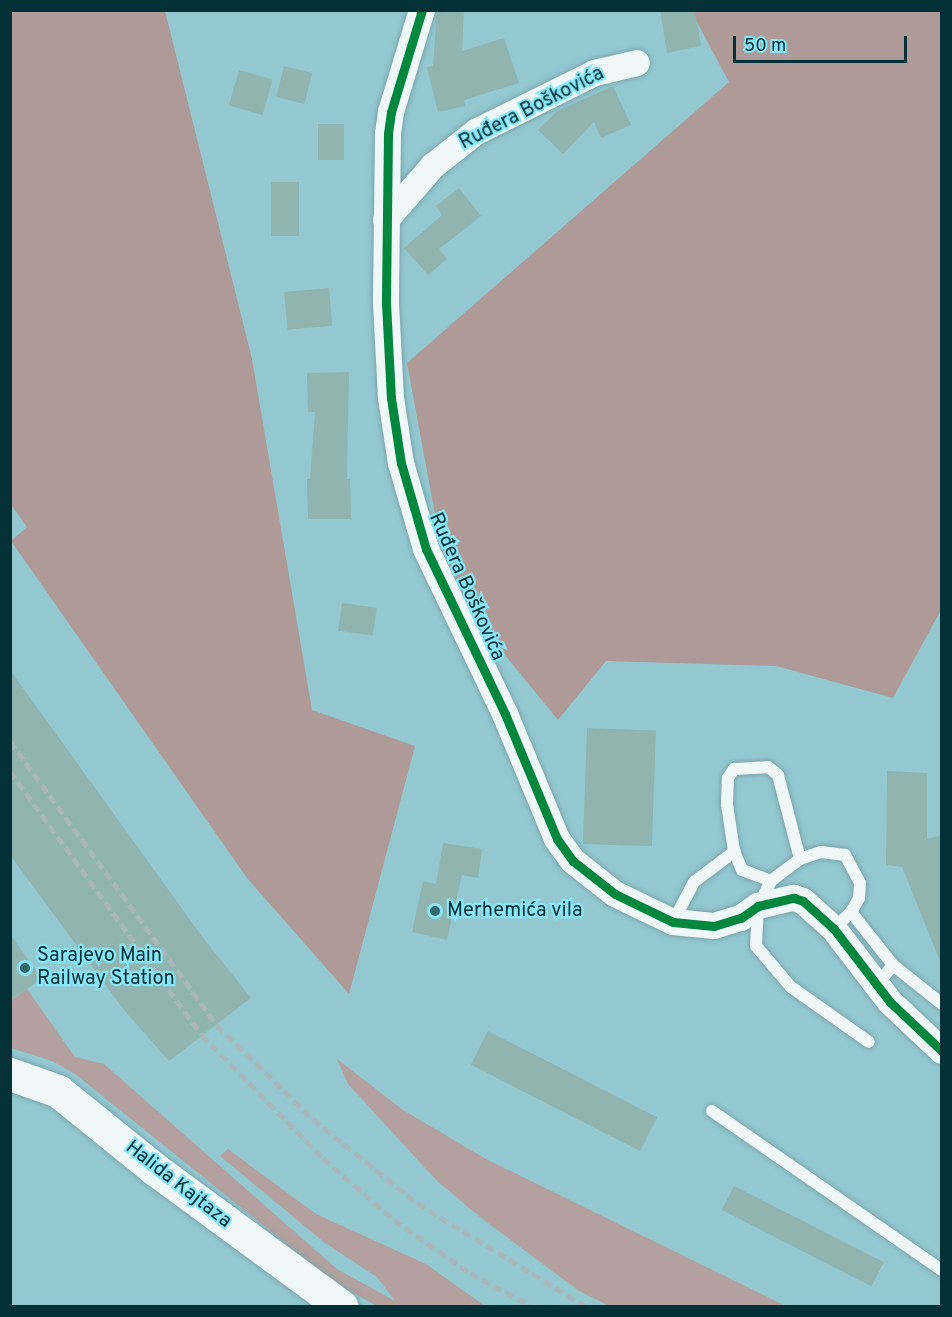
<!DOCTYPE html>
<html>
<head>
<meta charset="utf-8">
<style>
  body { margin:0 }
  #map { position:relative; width:952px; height:1317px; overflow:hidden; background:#93c8d1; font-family:Overpass,sans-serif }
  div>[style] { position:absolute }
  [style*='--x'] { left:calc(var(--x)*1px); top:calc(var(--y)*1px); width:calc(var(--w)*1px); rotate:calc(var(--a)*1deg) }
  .green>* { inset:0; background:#b2a19e }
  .forest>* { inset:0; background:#ae9b97 }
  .building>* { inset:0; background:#90b4af; transform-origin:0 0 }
  .roads { filter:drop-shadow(0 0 2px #7aa5ac) drop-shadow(0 0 2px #7aa5ac) }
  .lane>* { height:12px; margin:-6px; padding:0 6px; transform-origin:6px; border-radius:6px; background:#eff7f8 }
  .street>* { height:26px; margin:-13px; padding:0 13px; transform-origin:13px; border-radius:13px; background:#eff7f8 }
  .secondary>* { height:33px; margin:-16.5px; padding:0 16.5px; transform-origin:16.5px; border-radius:16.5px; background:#eff7f8 }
  .rail>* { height:4.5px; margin-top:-2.25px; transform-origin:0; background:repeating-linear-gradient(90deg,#a8b7b9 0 9px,transparent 0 13.5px) }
  .cycleway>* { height:9px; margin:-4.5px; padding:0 4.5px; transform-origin:4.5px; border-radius:4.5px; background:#00873e }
  .dots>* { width:16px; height:16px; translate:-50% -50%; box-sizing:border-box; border:3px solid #87e7f8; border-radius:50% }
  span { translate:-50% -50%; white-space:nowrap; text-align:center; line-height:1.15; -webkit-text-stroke:4.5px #87e7f8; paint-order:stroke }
  .street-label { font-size:20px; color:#043037 }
  .poi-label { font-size:20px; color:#043037 }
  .left { translate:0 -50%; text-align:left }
  .frame { position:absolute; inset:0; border:12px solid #043037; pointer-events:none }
  .scale { position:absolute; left:733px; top:36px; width:174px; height:27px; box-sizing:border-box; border:3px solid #043037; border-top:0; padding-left:8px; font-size:18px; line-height:21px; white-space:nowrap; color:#043037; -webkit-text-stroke:4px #87e7f8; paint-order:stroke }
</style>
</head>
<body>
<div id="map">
  <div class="green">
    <i style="clip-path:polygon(27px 989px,75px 1057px,104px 1064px,337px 1269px,395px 1301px,377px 1277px,325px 1243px,220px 1156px,228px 1149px,316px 1214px,426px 1264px,485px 1306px,377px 1306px,335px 1283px,75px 1074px,52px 1061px,11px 1048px,11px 1000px)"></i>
    <i style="clip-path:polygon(337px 1059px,403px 1110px,486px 1159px,786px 1306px,609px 1306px,579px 1291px,480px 1217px,436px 1180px,348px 1084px)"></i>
  </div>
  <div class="forest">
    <i style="clip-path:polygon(10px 11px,165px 11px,252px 359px,312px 710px,415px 746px,349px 994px,247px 878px,11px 541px,27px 527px,10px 503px)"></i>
    <i style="clip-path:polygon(691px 11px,941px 11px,941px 610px,893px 698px,776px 666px,606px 661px,558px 720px,448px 585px,407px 363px,729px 82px)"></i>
  </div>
  <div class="building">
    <i style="clip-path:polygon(437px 10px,464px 10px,462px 51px,504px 38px,519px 83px,464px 100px,465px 106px,438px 112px,427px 67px,433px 66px)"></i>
    <i style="clip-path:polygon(660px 10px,695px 10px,701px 46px,667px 53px)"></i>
    <i style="left:284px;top:66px;width:29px;height:32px;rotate:14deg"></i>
    <i style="left:239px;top:70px;width:35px;height:37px;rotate:16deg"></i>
    <i style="clip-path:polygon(613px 86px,631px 125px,601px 138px,594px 122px,563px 154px,538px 130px,557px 111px)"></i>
    <i style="left:318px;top:124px;width:26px;height:36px"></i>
    <i style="left:271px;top:182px;width:28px;height:54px"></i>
    <i style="clip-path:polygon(459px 188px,481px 216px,439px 249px,447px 259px,428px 275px,404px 248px,442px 215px,436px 206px)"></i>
    <i style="left:329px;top:288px;width:38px;height:45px;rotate:85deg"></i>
    <i style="clip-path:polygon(349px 372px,347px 479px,350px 479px,351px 519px,308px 519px,307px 479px,310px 479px,315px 412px,308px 412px,307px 373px)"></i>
    <i style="left:342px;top:603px;width:35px;height:28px;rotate:8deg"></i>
    <i style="clip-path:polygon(10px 670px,201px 935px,251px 998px,169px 1061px,124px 1010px,10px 855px)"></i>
    <i style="left:587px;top:728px;width:69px;height:116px;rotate:2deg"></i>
    <i style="clip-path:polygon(887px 771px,927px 773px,927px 839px,942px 835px,942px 966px,902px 867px,886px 865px)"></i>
    <i style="clip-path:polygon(443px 843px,482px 849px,478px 878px,462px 875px,447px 940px,412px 932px,423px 881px,436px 884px)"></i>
    <i style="clip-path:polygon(10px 934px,42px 979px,10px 1000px)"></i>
    <i style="left:488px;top:1031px;width:190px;height:38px;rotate:27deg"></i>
    <i style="left:734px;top:1186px;width:168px;height:27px;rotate:27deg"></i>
  </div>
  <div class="roads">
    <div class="lane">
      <i style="--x:771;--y:881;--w:31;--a:-159"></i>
      <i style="--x:742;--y:870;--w:21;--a:-113"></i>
      <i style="--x:734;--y:851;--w:48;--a:-98.5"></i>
      <i style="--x:727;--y:804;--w:26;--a:-88"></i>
      <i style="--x:728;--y:778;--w:11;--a:-56"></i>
      <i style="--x:734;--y:769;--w:34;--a:-3"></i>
      <i style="--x:768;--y:767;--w:13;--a:39"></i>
      <i style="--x:778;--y:775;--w:87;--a:75.3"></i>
      <i style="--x:851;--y:912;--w:68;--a:51.6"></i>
      <i style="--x:893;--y:965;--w:27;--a:129"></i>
      <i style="--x:673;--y:922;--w:45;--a:-62.3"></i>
      <i style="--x:694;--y:882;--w:51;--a:-37.1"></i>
      <i style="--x:834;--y:929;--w:24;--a:-45"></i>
      <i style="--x:851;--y:912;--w:16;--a:-60"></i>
      <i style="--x:859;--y:898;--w:15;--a:-86"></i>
      <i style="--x:860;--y:883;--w:32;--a:-118"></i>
      <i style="--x:845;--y:855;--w:24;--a:-173"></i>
      <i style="--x:821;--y:852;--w:22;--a:162"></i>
      <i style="--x:800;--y:859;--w:36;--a:143"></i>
      <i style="--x:771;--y:881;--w:28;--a:117"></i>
      <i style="--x:758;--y:906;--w:40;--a:92.9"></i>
      <i style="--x:756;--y:946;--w:54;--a:49.5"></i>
      <i style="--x:791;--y:987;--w:95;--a:35.2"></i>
      <i style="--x:893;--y:965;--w:63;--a:38.5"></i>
      <i style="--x:712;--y:1111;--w:280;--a:34.7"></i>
    </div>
    <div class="street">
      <i style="--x:422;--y:10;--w:107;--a:106.9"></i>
      <i style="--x:391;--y:112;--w:22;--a:98"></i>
      <i style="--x:388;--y:134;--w:169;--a:90.7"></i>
      <i style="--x:386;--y:303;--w:95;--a:87"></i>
      <i style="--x:391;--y:398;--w:66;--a:81.3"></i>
      <i style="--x:401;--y:463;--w:90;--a:73.8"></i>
      <i style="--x:426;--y:549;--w:183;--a:64.4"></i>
      <i style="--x:505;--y:714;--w:135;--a:67.4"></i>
      <i style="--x:557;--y:839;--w:27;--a:54"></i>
      <i style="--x:573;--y:861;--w:53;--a:38.2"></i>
      <i style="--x:615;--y:894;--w:64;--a:25.8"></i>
      <i style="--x:673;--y:922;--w:41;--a:5.6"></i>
      <i style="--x:714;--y:926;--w:28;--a:-17"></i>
      <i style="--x:741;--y:918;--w:21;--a:-35"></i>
      <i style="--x:758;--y:906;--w:37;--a:-13"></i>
      <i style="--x:794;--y:898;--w:9;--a:18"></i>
      <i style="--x:803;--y:901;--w:42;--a:42.1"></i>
      <i style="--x:834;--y:929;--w:92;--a:52.5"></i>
      <i style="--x:890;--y:1002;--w:71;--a:43.3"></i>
      <i style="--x:386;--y:220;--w:72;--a:-49"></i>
      <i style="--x:433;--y:166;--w:55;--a:-38.3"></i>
      <i style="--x:476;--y:132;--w:133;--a:-26.4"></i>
      <i style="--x:595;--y:73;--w:43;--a:-13.4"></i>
    </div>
    <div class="secondary">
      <i style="--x:10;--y:1074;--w:51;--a:19.5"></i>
      <i style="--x:58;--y:1091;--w:126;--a:38.9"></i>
      <i style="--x:156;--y:1170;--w:230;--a:36.3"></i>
    </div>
  </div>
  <div class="rail">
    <i style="--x:10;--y:741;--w:351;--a:53.9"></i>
    <i style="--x:217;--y:1025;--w:134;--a:44.4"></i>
    <i style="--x:313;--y:1119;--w:134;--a:38.9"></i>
    <i style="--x:417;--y:1203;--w:197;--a:31.5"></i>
    <i style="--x:10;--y:771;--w:326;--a:54"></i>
    <i style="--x:202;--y:1035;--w:173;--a:45.5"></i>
    <i style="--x:323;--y:1158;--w:94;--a:41.1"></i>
    <i style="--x:394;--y:1220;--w:93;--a:34.9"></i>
    <i style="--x:470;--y:1273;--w:69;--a:28.4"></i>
  </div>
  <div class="cycleway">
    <i style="--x:422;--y:10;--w:107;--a:106.9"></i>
    <i style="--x:391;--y:112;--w:22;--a:98"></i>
    <i style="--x:388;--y:134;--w:169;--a:90.7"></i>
    <i style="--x:386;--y:303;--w:95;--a:87"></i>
    <i style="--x:391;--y:398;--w:66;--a:81.3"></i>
    <i style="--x:401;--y:463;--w:90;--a:73.8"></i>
    <i style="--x:426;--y:549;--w:183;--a:64.4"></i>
    <i style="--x:505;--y:714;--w:135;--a:67.4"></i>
    <i style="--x:557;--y:839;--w:27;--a:54"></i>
    <i style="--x:573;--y:861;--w:53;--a:38.2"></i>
    <i style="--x:615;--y:894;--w:64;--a:25.8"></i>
    <i style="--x:673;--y:922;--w:41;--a:5.6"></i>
    <i style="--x:714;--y:926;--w:28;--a:-17"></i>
    <i style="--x:741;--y:918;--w:21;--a:-35"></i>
    <i style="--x:758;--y:906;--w:37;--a:-13"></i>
    <i style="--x:794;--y:898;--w:9;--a:18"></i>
    <i style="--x:803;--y:901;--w:42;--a:42.1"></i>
    <i style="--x:834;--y:929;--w:92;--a:52.5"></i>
    <i style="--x:890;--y:1002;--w:71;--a:43.3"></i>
  </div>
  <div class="dots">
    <i style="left:435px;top:911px;background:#36656d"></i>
    <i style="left:25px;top:968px;background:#36656d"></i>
  </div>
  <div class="street-label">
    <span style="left:532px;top:109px;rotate:-27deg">Ruđera Boškovića</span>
    <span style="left:466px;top:587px;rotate:66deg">Ruđera Boškovića</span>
    <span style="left:178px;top:1185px;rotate:38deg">Halida Kajtaza</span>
  </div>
  <div class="poi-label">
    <span class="left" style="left:447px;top:911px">Merhemića vila</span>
    <span class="left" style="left:37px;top:968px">Sarajevo Main<br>Railway Station</span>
  </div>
  <div class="frame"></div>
  <div class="scale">50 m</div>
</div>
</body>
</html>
